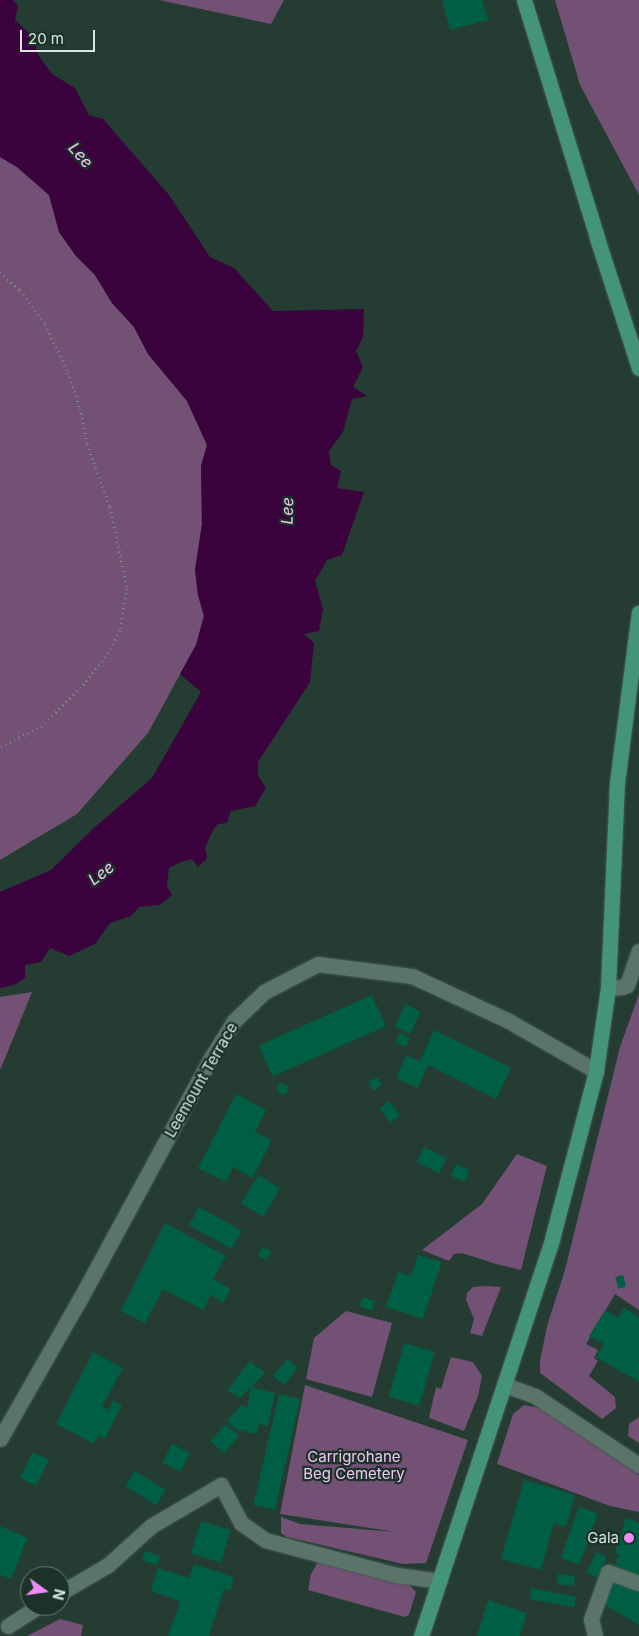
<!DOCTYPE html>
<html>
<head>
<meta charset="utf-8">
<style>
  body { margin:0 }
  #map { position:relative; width:639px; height:1636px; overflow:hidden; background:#253c33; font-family:Inter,sans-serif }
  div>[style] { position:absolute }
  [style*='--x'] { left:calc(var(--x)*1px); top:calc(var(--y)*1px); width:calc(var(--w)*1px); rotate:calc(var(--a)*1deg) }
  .green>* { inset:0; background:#735174 }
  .water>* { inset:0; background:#3a033d }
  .building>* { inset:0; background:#005e45; transform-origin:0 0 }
  .path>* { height:3px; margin-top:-1.5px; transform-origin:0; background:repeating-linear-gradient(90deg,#778a82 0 1px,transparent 0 5px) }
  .roads { filter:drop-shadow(0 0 1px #465a52) drop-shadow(0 0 1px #465a52) }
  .minor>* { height:15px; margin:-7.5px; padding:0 7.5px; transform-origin:7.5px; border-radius:7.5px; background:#5b746a }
  .major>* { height:15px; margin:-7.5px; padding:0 7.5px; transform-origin:7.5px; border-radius:7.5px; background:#449479 }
  .dots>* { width:14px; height:14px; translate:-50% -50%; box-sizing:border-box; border:2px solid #1b3229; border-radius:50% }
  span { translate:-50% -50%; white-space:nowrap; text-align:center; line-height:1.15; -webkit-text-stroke:4.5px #1b3229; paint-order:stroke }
  .street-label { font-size:15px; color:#dae8e1 }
  .park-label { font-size:15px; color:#f5c6f7 }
  .poi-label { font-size:15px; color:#dae8e1 }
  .right { translate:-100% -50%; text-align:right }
  .water-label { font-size:16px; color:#f5c5f7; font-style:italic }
  .north { position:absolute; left:20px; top:1566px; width:50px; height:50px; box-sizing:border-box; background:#1b3229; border:1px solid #677b73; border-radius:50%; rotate:104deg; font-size:14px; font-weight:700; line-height:20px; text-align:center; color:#dae8e1 }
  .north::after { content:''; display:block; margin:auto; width:18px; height:22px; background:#f08bf6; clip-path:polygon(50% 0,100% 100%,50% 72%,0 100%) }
  .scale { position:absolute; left:20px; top:30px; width:75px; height:22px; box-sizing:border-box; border:2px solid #dae8e1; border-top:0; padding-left:6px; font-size:15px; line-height:18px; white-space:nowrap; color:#dae8e1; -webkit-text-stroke:4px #1b3229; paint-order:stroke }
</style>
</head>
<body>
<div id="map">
  <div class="green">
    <i style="clip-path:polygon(159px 0,284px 0,271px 24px)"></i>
    <i style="clip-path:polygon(555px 0,639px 0,639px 195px,580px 85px)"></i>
    <i style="clip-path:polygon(0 157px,17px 167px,49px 195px,59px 232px,76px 256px,95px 275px,112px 303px,134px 327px,148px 354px,187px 401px,207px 445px,201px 466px,202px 524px,195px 570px,198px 595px,204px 616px,196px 645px,148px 733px,77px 814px,0 860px)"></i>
    <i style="clip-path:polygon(32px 992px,6px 1056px,0 1070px,0 997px)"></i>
    <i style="clip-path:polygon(639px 994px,639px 1310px,615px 1294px,586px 1344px,598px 1350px,594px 1358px,598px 1361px,589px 1376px,615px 1397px,616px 1408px,602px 1419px,540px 1373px,540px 1361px,547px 1326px,565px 1270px,620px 1047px)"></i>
    <i style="clip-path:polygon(517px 1154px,547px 1166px,521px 1270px,496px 1264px,462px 1253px,454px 1254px,449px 1261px,422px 1250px,482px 1204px)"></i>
    <i style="clip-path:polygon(486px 1286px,501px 1287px,482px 1336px,470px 1333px,474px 1319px,466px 1300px,467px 1293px,473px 1287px)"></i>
    <i style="clip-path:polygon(346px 1311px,392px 1323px,372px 1397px,306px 1379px,314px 1338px)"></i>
    <i style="clip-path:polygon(451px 1357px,473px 1362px,482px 1376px,478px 1396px,464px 1431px,429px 1418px,436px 1387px,441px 1389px)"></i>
    <i style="clip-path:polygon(305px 1385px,468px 1440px,426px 1563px,403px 1564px,287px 1537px,281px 1533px,281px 1517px,300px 1524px,396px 1532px,280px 1514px)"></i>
    <i style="clip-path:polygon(524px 1405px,540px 1408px,639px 1475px,639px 1512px,610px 1506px,497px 1464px,513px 1414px)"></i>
    <i style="clip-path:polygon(639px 1417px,639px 1443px,628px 1436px,629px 1424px)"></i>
    <i style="clip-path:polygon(319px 1560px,406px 1582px,416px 1592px,409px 1615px,405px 1617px,308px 1590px,311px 1574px)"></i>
    <i style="clip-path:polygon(60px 1619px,83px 1625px,81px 1636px,27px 1636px)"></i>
  </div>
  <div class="water">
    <i style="clip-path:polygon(0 0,13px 0,18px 6px,15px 20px,33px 37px,38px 55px,52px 74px,75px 88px,89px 115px,103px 119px,169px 195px,210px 257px,234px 268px,273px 311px,364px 309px,363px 337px,356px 351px,363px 367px,353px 387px,367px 396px,352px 399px,343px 432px,329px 451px,331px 465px,341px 471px,337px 488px,364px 492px,342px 555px,327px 560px,315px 581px,323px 609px,319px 631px,304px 634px,314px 643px,310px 682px,258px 762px,258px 776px,266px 788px,255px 806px,231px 811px,227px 823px,218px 824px,213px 830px,205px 848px,207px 858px,198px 867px,192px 859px,181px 862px,169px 868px,167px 886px,172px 895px,160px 905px,139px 907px,131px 916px,110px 923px,95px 944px,69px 956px,50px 948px,41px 962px,25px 965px,25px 978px,14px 985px,0 988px,0 892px,51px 870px,95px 827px,152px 778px,201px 692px,180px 674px,196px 645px,204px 616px,198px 595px,195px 570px,202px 524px,201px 466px,207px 445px,187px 401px,148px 354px,134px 327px,112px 303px,95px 275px,76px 256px,59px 232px,49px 195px,17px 167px,0 157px)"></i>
  </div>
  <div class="building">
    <i style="clip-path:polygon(442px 0,482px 0,488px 20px,450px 30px)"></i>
    <i style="left:372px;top:995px;width:34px;height:124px;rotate:66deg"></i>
    <i style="left:405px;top:1004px;width:17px;height:25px;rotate:24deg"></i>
    <i style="clip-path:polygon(434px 1030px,511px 1068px,496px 1099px,428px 1065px,418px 1088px,396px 1078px,406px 1055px,420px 1061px)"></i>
    <i style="left:400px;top:1033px;width:11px;height:10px;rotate:27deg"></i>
    <i style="clip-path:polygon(378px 1077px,382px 1085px,373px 1091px,368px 1082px)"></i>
    <i style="left:279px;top:1083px;width:10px;height:9px;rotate:17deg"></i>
    <i style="clip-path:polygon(236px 1094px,266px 1110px,255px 1132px,272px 1140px,253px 1178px,233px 1167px,226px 1182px,198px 1168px)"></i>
    <i style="left:389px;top:1101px;width:18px;height:12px;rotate:52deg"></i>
    <i style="left:424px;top:1147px;width:25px;height:17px;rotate:26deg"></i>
    <i style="left:456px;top:1164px;width:15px;height:13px;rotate:23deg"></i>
    <i style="left:258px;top:1175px;width:26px;height:33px;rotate:31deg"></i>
    <i style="left:199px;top:1207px;width:49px;height:21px;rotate:29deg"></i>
    <i style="clip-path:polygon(165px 1223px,226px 1256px,213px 1279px,231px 1289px,223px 1303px,211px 1295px,203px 1310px,163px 1289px,145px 1323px,121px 1311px)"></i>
    <i style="left:263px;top:1247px;width:9px;height:10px;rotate:27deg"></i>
    <i style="clip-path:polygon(418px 1255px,442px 1262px,423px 1319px,386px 1307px,398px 1272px,411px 1276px)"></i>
    <i style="left:623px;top:1275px;width:12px;height:8px;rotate:76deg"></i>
    <i style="left:363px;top:1297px;width:13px;height:10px;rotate:18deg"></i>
    <i style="clip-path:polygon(624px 1308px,639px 1317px,639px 1382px,596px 1357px,604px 1344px,589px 1336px,605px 1310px,618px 1318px)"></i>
    <i style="left:404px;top:1343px;width:32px;height:56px;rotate:16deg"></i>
    <i style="clip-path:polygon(93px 1352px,123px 1368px,102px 1406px,109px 1410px,113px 1400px,122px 1405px,105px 1439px,98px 1435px,94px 1444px,56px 1424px)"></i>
    <i style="left:287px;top:1359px;width:14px;height:22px;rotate:39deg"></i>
    <i style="clip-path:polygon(250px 1361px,265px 1373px,240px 1398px,227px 1390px)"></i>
    <i style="clip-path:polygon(251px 1387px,275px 1393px,268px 1426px,259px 1424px,257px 1434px,237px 1430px,227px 1421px,241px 1405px,247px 1408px)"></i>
    <i style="left:279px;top:1394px;width:22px;height:114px;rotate:13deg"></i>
    <i style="left:226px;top:1424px;width:18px;height:23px;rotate:43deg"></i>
    <i style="left:172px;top:1444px;width:20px;height:21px;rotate:27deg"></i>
    <i style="left:33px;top:1452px;width:18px;height:29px;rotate:27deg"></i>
    <i style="left:135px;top:1471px;width:36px;height:18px;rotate:32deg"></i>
    <i style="clip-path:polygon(524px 1480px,575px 1495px,566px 1527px,554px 1523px,541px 1570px,501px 1559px)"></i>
    <i style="left:579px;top:1507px;width:20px;height:54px;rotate:20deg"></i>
    <i style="clip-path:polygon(626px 1518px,639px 1523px,639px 1625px,601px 1603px,619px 1555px,615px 1553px)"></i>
    <i style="left:201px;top:1521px;width:31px;height:34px;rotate:17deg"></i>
    <i style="clip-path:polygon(0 1526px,28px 1538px,11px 1579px,0 1575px)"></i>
    <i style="left:145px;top:1551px;width:16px;height:10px;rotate:18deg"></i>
    <i style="left:596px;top:1552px;width:12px;height:23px;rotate:24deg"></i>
    <i style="clip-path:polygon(194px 1564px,234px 1577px,230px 1591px,224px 1589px,209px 1636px,168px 1636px,180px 1601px,151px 1591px,158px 1568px,189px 1578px)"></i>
    <i style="left:558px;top:1574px;width:17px;height:10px;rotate:7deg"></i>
    <i style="left:531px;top:1588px;width:46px;height:11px;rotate:11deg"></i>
    <i style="clip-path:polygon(488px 1600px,527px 1613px,520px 1636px,477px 1636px)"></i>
  </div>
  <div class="path">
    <i style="--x:0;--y:272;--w:27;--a:42"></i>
    <i style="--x:20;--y:290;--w:42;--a:53.7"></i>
    <i style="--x:45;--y:324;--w:53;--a:64.4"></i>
    <i style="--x:68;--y:372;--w:38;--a:72"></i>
    <i style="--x:80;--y:408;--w:37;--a:79"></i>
    <i style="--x:87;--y:444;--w:67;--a:69.9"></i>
    <i style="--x:110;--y:507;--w:83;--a:78.1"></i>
    <i style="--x:127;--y:588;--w:43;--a:99.5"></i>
    <i style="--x:120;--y:630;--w:25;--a:116"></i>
    <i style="--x:109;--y:653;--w:44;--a:129.5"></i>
    <i style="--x:81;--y:687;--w:55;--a:135"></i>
    <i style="--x:42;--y:726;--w:47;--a:153.4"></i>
  </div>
  <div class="roads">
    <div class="minor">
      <i style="--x:608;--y:988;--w:14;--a:-4"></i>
      <i style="--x:622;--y:987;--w:5;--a:-22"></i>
      <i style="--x:627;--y:985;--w:36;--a:-71"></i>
      <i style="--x:505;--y:1385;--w:32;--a:20"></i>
      <i style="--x:535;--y:1396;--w:125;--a:33.6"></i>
      <i style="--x:0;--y:1439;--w:161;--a:-60.3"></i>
      <i style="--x:80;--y:1299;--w:271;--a:-61.5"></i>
      <i style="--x:209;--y:1061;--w:47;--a:-58"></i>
      <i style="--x:234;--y:1021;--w:42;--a:-44"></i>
      <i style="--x:264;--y:992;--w:61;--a:-27.4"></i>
      <i style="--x:318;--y:964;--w:95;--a:7.3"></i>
      <i style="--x:412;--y:976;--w:105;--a:24.9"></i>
      <i style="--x:507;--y:1020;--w:103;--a:29.8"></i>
      <i style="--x:60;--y:1593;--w:56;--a:-30.3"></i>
      <i style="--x:108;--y:1565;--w:58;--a:-42.2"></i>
      <i style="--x:151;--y:1526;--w:81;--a:-30.4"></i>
      <i style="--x:221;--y:1485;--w:43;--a:62.2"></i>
      <i style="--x:241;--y:1523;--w:29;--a:35"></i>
      <i style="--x:265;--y:1540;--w:137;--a:14.9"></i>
      <i style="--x:397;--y:1575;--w:43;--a:7.9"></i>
      <i style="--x:8;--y:1626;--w:37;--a:-33"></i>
      <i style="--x:595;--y:1636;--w:17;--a:-103"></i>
      <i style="--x:591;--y:1619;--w:50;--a:-70.1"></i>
      <i style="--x:608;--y:1572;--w:33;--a:20"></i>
    </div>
    <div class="major">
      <i style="--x:524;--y:0;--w:249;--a:72.9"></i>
      <i style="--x:597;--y:238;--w:137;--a:72.1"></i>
      <i style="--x:421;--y:1636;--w:418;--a:-71.7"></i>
      <i style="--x:552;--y:1239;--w:174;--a:-75.3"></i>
      <i style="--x:596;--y:1071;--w:84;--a:-81.8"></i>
      <i style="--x:608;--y:988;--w:205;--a:-87.5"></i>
      <i style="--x:617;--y:783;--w:172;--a:-82.7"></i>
    </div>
  </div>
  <div class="dots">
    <i style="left:629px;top:1538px;background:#f08bf6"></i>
  </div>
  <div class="street-label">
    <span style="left:201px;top:1080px;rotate:-60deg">Leemount Terrace</span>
  </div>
  <div class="park-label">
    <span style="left:354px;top:1465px">Carrigrohane<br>Beg Cemetery</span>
  </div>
  <div class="poi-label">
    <span class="right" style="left:619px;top:1538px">Gala</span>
  </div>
  <div class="water-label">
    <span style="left:81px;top:155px;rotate:49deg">Lee</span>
    <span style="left:287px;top:511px;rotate:-89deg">Lee</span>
    <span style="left:101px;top:873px;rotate:-37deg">Lee</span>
  </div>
  <div class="north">N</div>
  <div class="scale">20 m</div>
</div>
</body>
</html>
